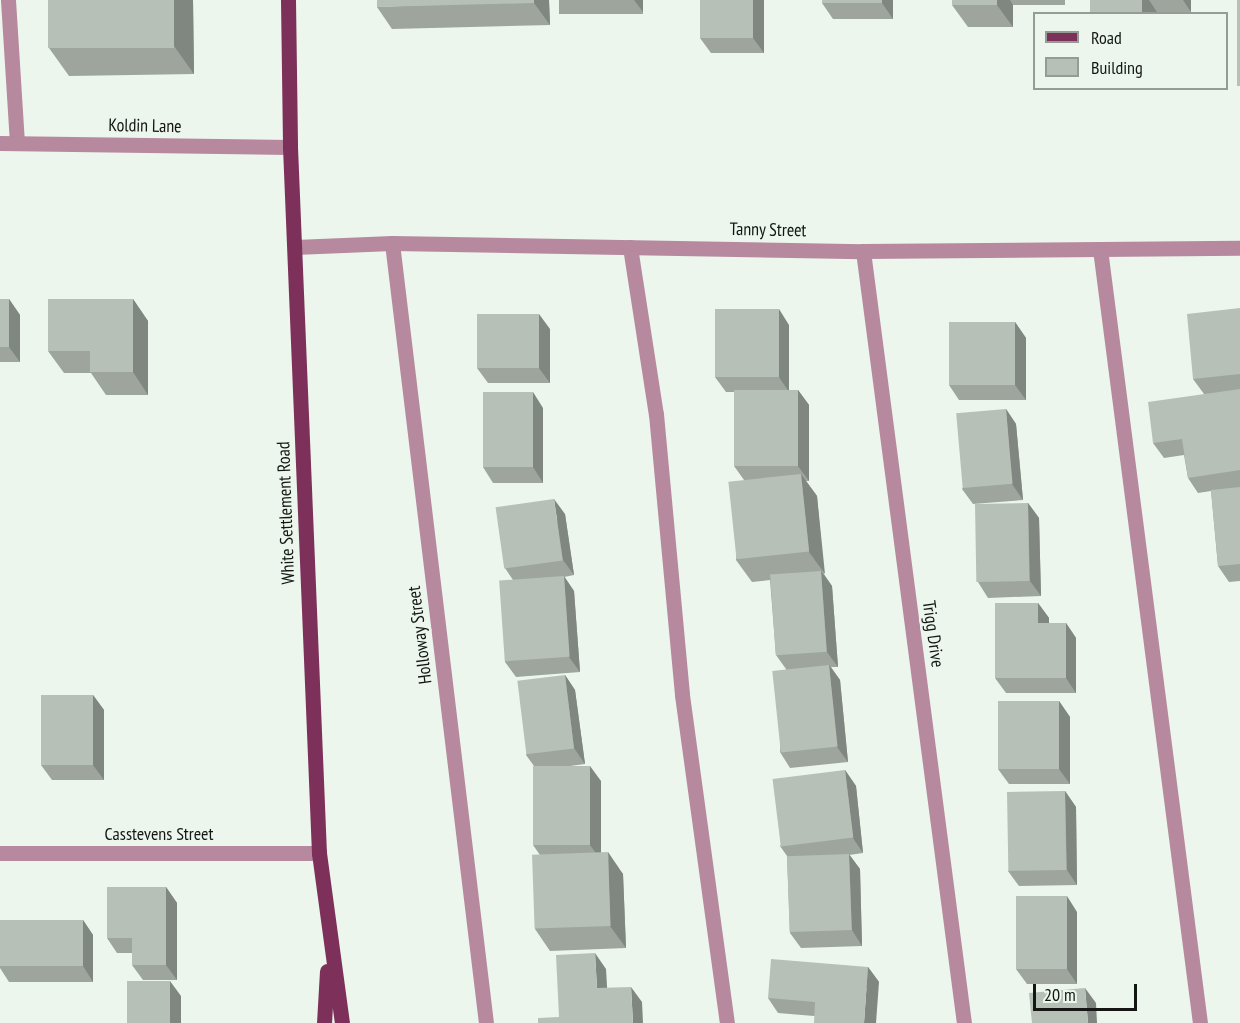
<!DOCTYPE html>
<html>
<head>
<meta charset="utf-8">
<style>
  body { margin:0 }
  #map { position:relative; width:1240px; height:1023px; overflow:hidden; background:#ecf6ec; font-family:"PT Sans Narrow",sans-serif }
  div>[style] { position:absolute }
  [style*='--x'] { left:calc(var(--x)*1px); top:calc(var(--y)*1px); width:calc(var(--w)*1px); rotate:calc(var(--a)*1deg) }
  .minor>* { height:15px; margin:-7.5px; padding:0 7.5px; transform-origin:7.5px; border-radius:7.5px; background:#b6899f }
  .major>* { height:15px; margin:-7.5px; padding:0 7.5px; transform-origin:7.5px; border-radius:7.5px; background:#7c305a }
  .wall>* { inset:0; background:#9da59d; transform-origin:0 0 }
  .shaded-wall>* { inset:0; background:#808680 }
  .building>* { inset:0; background:#b7c0b7; transform-origin:0 0 }
  span { translate:-50% -50%; white-space:nowrap; text-align:center; line-height:1.15; -webkit-text-stroke:5px #ecf6ec; paint-order:stroke }
  .street-label { font-size:18px; color:#131613 }
  .legend { position:absolute; left:1033px; top:12px; width:195px; height:78px; box-sizing:border-box; background:#ecf6ec; border:2px solid #959c95; margin:0; padding:8px 10px; list-style:none; font-size:18px; color:#131613 }
  .legend li { display:flex; align-items:center; gap:12px; height:30px }
  .legend b { width:30px; border:2px solid #959c95 }
  .scale { position:absolute; left:1033px; top:984px; width:104px; height:27px; box-sizing:border-box; border:3px solid #131613; border-top:0; padding-left:8px; font-size:18px; line-height:21px; white-space:nowrap; color:#131613; -webkit-text-stroke:4px #ecf6ec; paint-order:stroke }
</style>
</head>
<body>
<div id="map">
  <div class="minor">
    <i style="--x:8;--y:0;--w:143;--a:86.4"></i>
    <i style="--x:0;--y:143;--w:290;--a:0.8"></i>
    <i style="--x:392;--y:243;--w:786;--a:83.13"></i>
    <i style="--x:295;--y:247;--w:97;--a:-2.4"></i>
    <i style="--x:392;--y:243;--w:471;--a:1"></i>
    <i style="--x:863;--y:251;--w:377;--a:-0.5"></i>
    <i style="--x:630;--y:247;--w:169;--a:81.2"></i>
    <i style="--x:656;--y:414;--w:282;--a:84.7"></i>
    <i style="--x:682;--y:695;--w:331;--a:82.2"></i>
    <i style="--x:1100;--y:249;--w:780;--a:82.64"></i>
    <i style="--x:863;--y:251;--w:779;--a:82.55"></i>
    <i style="--x:0;--y:853;--w:319;--a:0"></i>
  </div>
  <div class="major">
    <i style="--x:288;--y:0;--w:147;--a:89.2"></i>
    <i style="--x:290;--y:147;--w:707;--a:87.65"></i>
    <i style="--x:319;--y:853;--w:172;--a:82.3"></i>
    <i style="--x:324;--y:1023;--w:52;--a:-86.7"></i>
  </div>
  <div class="wall">
    <i style="clip-path:polygon(48px 0,193px 0,194px 74px,69px 76px,49px 48px)"></i>
    <i style="clip-path:polygon(549px 0,550px 25px,392px 29px,377px 7px)"></i>
    <i style="left:559px;top:0;width:84px;height:14px"></i>
    <i style="clip-path:polygon(764px 0,764px 53px,711px 53px,700px 38px)"></i>
    <i style="clip-path:polygon(893px 0,893px 19px,833px 19px,822px 3px)"></i>
    <i style="clip-path:polygon(952px 0,1065px 0,1065px 5px,1013px 5px,1013px 27px,968px 27px,952px 5px)"></i>
    <i style="clip-path:polygon(1090px 0,1191px 0,1191px 12px,1157px 12px,1157px 14px)"></i>
    <i style="clip-path:polygon(0 299px,9px 299px,20px 315px,20px 362px,0 362px)"></i>
    <i style="clip-path:polygon(133px 299px,148px 321px,148px 395px,106px 395px,91px 373px,64px 373px,48px 351px)"></i>
    <i style="clip-path:polygon(1240px 308px,1240px 581px,1229px 582px,1218px 566px,1211px 491px,1198px 493px,1188px 478px,1184px 455px,1164px 458px,1153px 443px,1204px 394px,1193px 379px)"></i>
    <i style="clip-path:polygon(1015px 322px,1026px 338px,1026px 400px,959px 400px,949px 385px)"></i>
    <i style="clip-path:polygon(789px 325px,789px 390px,798px 390px,809px 405px,809px 481px,806px 481px,817px 496px,824px 574px,832px 586px,838px 667px,831px 667px,840px 680px,848px 762px,790px 768px,780px 752px,786px 669px,776px 655px,770px 580px,752px 582px,736px 560px,744px 480px,734px 466px,734px 392px,726px 392px,715px 377px)"></i>
    <i style="clip-path:polygon(550px 329px,550px 383px,488px 383px,477px 368px)"></i>
    <i style="clip-path:polygon(543px 408px,543px 483px,493px 483px,483px 467px)"></i>
    <i style="clip-path:polygon(1006px 409px,1016px 424px,1023px 500px,973px 504px,962px 489px)"></i>
    <i style="clip-path:polygon(1028px 503px,1039px 518px,1041px 596px,988px 598px,978px 582px)"></i>
    <i style="clip-path:polygon(565px 514px,574px 575px,564px 577px,574px 591px,580px 672px,516px 677px,505px 662px,513px 580px,505px 568px)"></i>
    <i style="clip-path:polygon(1038px 603px,1049px 618px,1049px 623px,1066px 623px,1076px 638px,1076px 693px,1006px 693px,995px 678px)"></i>
    <i style="clip-path:polygon(565px 675px,575px 690px,585px 764px,570px 766px,601px 781px,601px 852px,623px 874px,626px 948px,550px 951px,535px 929px,540px 855px,533px 845px,534px 766px,526px 755px)"></i>
    <i style="clip-path:polygon(93px 695px,104px 710px,104px 780px,52px 780px,41px 765px)"></i>
    <i style="clip-path:polygon(1059px 701px,1070px 717px,1070px 784px,1009px 784px,998px 769px)"></i>
    <i style="clip-path:polygon(845px 770px,856px 786px,863px 853px,849px 855px,860px 869px,862px 946px,801px 948px,790px 933px,787px 856px,780px 846px)"></i>
    <i style="clip-path:polygon(1065px 791px,1076px 807px,1077px 885px,1019px 886px,1008px 871px)"></i>
    <i style="clip-path:polygon(166px 887px,177px 903px,177px 980px,143px 980px,132px 965px,132px 953px,117px 953px,107px 938px)"></i>
    <i style="clip-path:polygon(1077px 912px,1077px 984px,1027px 984px,1016px 969px)"></i>
    <i style="clip-path:polygon(0 920px,83px 920px,93px 935px,93px 982px,9px 982px,0 968px)"></i>
    <i style="clip-path:polygon(868px 967px,879px 982px,814px 1016px,778px 1013px,768px 998px)"></i>
  </div>
  <div class="shaded-wall">
    <i style="clip-path:polygon(174px 0,193px 0,194px 74px,174px 46px)"></i>
    <i style="clip-path:polygon(534px 0,549px 0,550px 25px,534px 3px)"></i>
    <i style="clip-path:polygon(634px 0,643px 0,643px 12px)"></i>
    <i style="clip-path:polygon(753px 0,764px 0,764px 53px,753px 38px)"></i>
    <i style="clip-path:polygon(882px 0,893px 0,893px 19px,882px 3px)"></i>
    <i style="clip-path:polygon(997px 0,1010px 0,1013px 5px,1013px 27px,997px 5px)"></i>
    <i style="clip-path:polygon(1142px 0,1149px 0,1157px 12px,1157px 14px,1142px 14px)"></i>
    <i style="clip-path:polygon(1183px 0,1191px 0,1191px 12px)"></i>
    <i style="clip-path:polygon(9px 299px,20px 315px,20px 362px,9px 347px)"></i>
    <i style="clip-path:polygon(133px 299px,148px 321px,148px 395px,133px 372px)"></i>
    <i style="clip-path:polygon(779px 309px,789px 325px,789px 392px,779px 377px)"></i>
    <i style="clip-path:polygon(539px 314px,550px 329px,550px 383px,539px 368px)"></i>
    <i style="clip-path:polygon(1015px 322px,1026px 338px,1026px 400px,1015px 385px)"></i>
    <i style="clip-path:polygon(798px 390px,809px 405px,809px 481px,798px 466px)"></i>
    <i style="clip-path:polygon(533px 392px,543px 408px,543px 483px,533px 467px)"></i>
    <i style="clip-path:polygon(1006px 409px,1016px 424px,1023px 500px,1012px 484px)"></i>
    <i style="clip-path:polygon(801px 474px,817px 496px,825px 574px,809px 552px)"></i>
    <i style="clip-path:polygon(554px 499px,565px 514px,574px 575px,563px 560px)"></i>
    <i style="clip-path:polygon(1028px 503px,1039px 518px,1041px 596px,1030px 581px)"></i>
    <i style="clip-path:polygon(821px 571px,832px 586px,838px 667px,827px 652px)"></i>
    <i style="clip-path:polygon(564px 576px,574px 591px,580px 672px,569px 657px)"></i>
    <i style="clip-path:polygon(1038px 603px,1049px 618px,1049px 638px,1038px 623px)"></i>
    <i style="clip-path:polygon(1066px 623px,1076px 638px,1076px 693px,1066px 678px)"></i>
    <i style="clip-path:polygon(829px 665px,840px 680px,848px 762px,837px 747px)"></i>
    <i style="clip-path:polygon(565px 675px,575px 690px,585px 764px,574px 748px)"></i>
    <i style="clip-path:polygon(93px 695px,104px 710px,104px 780px,93px 765px)"></i>
    <i style="clip-path:polygon(1059px 701px,1070px 717px,1070px 784px,1059px 769px)"></i>
    <i style="clip-path:polygon(590px 766px,601px 781px,601px 860px,590px 845px)"></i>
    <i style="clip-path:polygon(845px 770px,856px 786px,863px 853px,853px 838px)"></i>
    <i style="clip-path:polygon(1065px 791px,1076px 807px,1077px 885px,1067px 870px)"></i>
    <i style="clip-path:polygon(608px 852px,623px 874px,626px 948px,610px 926px)"></i>
    <i style="clip-path:polygon(849px 854px,860px 869px,862px 946px,852px 930px)"></i>
    <i style="clip-path:polygon(166px 887px,177px 903px,177px 980px,166px 965px)"></i>
    <i style="clip-path:polygon(1067px 896px,1077px 912px,1077px 984px,1067px 969px)"></i>
    <i style="clip-path:polygon(83px 920px,93px 935px,93px 982px,83px 966px)"></i>
    <i style="clip-path:polygon(595px 953px,606px 969px,608px 1003px,597px 988px)"></i>
    <i style="clip-path:polygon(868px 967px,879px 982px,876px 1023px,864px 1023px)"></i>
    <i style="clip-path:polygon(170px 981px,181px 996px,181px 1023px,170px 1023px)"></i>
    <i style="clip-path:polygon(631px 987px,642px 1002px,643px 1023px,633px 1023px)"></i>
    <i style="clip-path:polygon(1085px 988px,1096px 1003px,1097px 1023px,1088px 1023px)"></i>
  </div>
  <div class="building">
    <i style="left:48px;top:0;width:126px;height:48px"></i>
    <i style="clip-path:polygon(377px 0,534px 0,534px 3px,377px 7px)"></i>
    <i style="left:700px;top:0;width:53px;height:38px"></i>
    <i style="left:822px;top:0;width:60px;height:3px"></i>
    <i style="left:952px;top:0;width:45px;height:5px"></i>
    <i style="left:1090px;top:0;width:52px;height:14px"></i>
    <i style="left:1237px;top:0;width:3px;height:86px"></i>
    <i style="left:0;top:299px;width:9px;height:48px"></i>
    <i style="clip-path:polygon(48px 299px,133px 299px,133px 372px,90px 372px,90px 351px,48px 351px)"></i>
    <i style="clip-path:polygon(1240px 308px,1240px 374px,1193px 379px,1187px 314px)"></i>
    <i style="left:715px;top:309px;width:64px;height:68px"></i>
    <i style="left:477px;top:314px;width:62px;height:54px"></i>
    <i style="left:949px;top:322px;width:66px;height:63px"></i>
    <i style="clip-path:polygon(1240px 389px,1240px 470px,1188px 478px,1182px 439px,1153px 443px,1148px 402px)"></i>
    <i style="left:734px;top:390px;width:64px;height:76px"></i>
    <i style="left:483px;top:392px;width:50px;height:75px"></i>
    <i style="left:1006px;top:409px;width:75px;height:50px;rotate:85deg"></i>
    <i style="left:801px;top:474px;width:78px;height:73px;rotate:84deg"></i>
    <i style="clip-path:polygon(1240px 487px,1240px 564px,1218px 566px,1211px 490px)"></i>
    <i style="left:554px;top:499px;width:62px;height:59px;rotate:82deg"></i>
    <i style="left:1028px;top:503px;width:78px;height:53px;rotate:89deg"></i>
    <i style="left:821px;top:571px;width:81px;height:51px;rotate:86deg"></i>
    <i style="left:564px;top:576px;width:81px;height:65px;rotate:86deg"></i>
    <i style="clip-path:polygon(995px 603px,1038px 603px,1038px 623px,1066px 623px,1066px 678px,995px 678px)"></i>
    <i style="left:829px;top:665px;width:82px;height:57px;rotate:84deg"></i>
    <i style="left:565px;top:675px;width:74px;height:48px;rotate:83deg"></i>
    <i style="left:41px;top:695px;width:52px;height:70px"></i>
    <i style="left:998px;top:701px;width:61px;height:68px"></i>
    <i style="left:533px;top:766px;width:57px;height:79px"></i>
    <i style="left:845px;top:770px;width:68px;height:73px;rotate:83deg"></i>
    <i style="left:1065px;top:791px;width:79px;height:58px;rotate:89deg"></i>
    <i style="left:608px;top:852px;width:74px;height:76px;rotate:88deg"></i>
    <i style="left:849px;top:854px;width:76px;height:62px;rotate:88deg"></i>
    <i style="clip-path:polygon(107px 887px,166px 887px,166px 965px,132px 965px,132px 938px,107px 938px)"></i>
    <i style="left:1016px;top:896px;width:51px;height:73px"></i>
    <i style="left:0;top:920px;width:83px;height:46px"></i>
    <i style="clip-path:polygon(595px 953px,597px 988px,631px 987px,633px 1023px,538px 1023px,538px 1018px,559px 1017px,556px 955px)"></i>
    <i style="clip-path:polygon(771px 959px,868px 967px,864px 1023px,814px 1023px,815px 1002px,768px 998px)"></i>
    <i style="left:127px;top:981px;width:43px;height:42px"></i>
    <i style="clip-path:polygon(1085px 988px,1088px 1023px,1032px 1023px,1029px 993px)"></i>
  </div>
  <div class="street-label">
    <span style="left:145px;top:126px;rotate:1deg">Koldin Lane</span>
    <span style="left:768px;top:230px;rotate:1deg">Tanny Street</span>
    <span style="left:286px;top:513px;rotate:-92deg">White Settlement Road</span>
    <span style="left:933px;top:634px;rotate:82deg">Trigg Drive</span>
    <span style="left:420px;top:635px;rotate:-97deg">Holloway Street</span>
    <span style="left:159px;top:834px">Casstevens Street</span>
  </div>
  <ul class="legend">
  <li><b style="height:8px;background:#7c305a"></b>Road</li>
  <li><b style="height:16px;background:#b7c0b7"></b>Building</li>
  </ul>
  <div class="scale">20 m</div>
</div>
</body>
</html>
